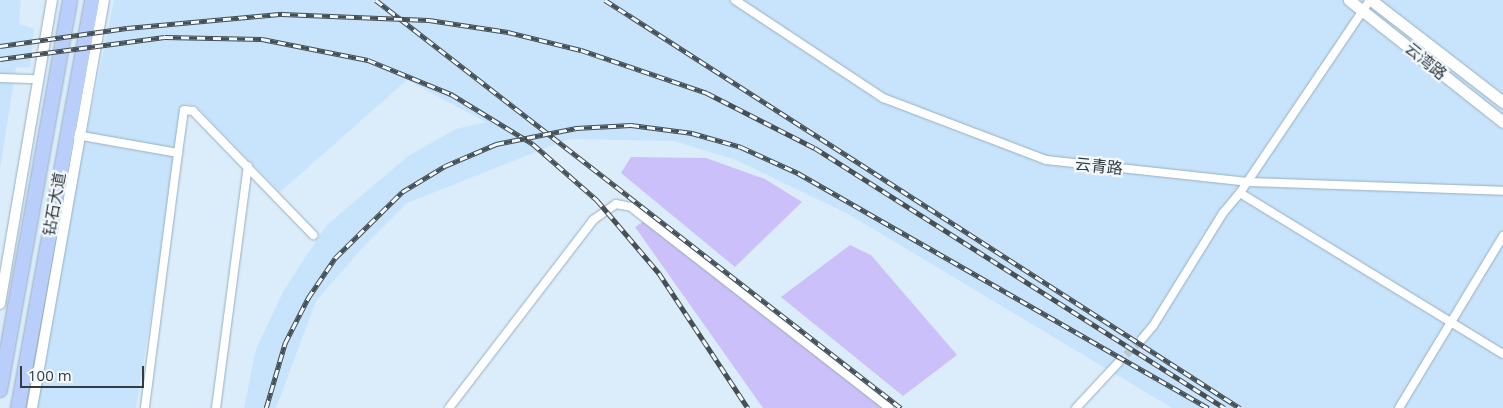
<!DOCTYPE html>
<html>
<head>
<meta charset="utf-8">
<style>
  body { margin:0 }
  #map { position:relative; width:1503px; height:408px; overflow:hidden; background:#dbedfb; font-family:"Open Sans","Noto Sans SC",sans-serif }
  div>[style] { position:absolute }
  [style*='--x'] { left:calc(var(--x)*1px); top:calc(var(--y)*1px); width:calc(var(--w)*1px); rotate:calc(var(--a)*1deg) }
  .built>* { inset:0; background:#c7e4fc }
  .green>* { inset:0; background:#ccc0fa }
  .minor-tunnel>* { height:8px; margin-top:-4px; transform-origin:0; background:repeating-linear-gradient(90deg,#b9cad6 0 8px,transparent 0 12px) }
  .roads { filter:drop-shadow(0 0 1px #98aebf) drop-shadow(0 0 1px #98aebf) }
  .minor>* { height:8px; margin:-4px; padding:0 4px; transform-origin:4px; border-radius:4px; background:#fff }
  .tertiary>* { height:10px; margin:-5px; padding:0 5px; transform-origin:5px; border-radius:5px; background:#fff }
  .secondary>* { height:11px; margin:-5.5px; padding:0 5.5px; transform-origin:5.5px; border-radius:5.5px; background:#fff }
  .trunk>* { height:14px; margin:-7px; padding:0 7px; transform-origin:7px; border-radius:7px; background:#bacefc }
  .rail>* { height:4.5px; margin-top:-2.25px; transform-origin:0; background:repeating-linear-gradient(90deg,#f3f8fc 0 8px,#454f56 0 16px); box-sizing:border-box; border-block:1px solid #454f56 }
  span { translate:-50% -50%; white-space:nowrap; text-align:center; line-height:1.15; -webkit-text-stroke:4.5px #f3f8fc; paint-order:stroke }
  .street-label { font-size:16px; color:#333c43 }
  .scale { position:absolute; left:20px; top:366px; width:124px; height:22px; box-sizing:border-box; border:2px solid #333c43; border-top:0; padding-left:6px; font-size:15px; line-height:18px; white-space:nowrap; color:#333c43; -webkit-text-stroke:4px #f3f8fc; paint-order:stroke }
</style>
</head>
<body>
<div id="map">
  <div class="built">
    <i style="clip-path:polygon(0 0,21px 0,19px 24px,34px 29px,30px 67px,16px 68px,0 169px)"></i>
    <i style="clip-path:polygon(114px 0,1503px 0,1503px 408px,1172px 408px,848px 214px,736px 160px,674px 141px,569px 139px,407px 203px,365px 245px,316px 301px,276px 408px,244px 408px,256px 349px,284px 290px,326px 226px,408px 156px,456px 129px,486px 122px,407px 80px,280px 192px,196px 106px,185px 104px,136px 408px,30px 408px)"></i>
  </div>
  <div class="green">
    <i style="clip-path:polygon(631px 157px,706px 158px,765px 179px,802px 202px,735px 267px,621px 173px)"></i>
    <i style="clip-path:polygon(647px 219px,889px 408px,763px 408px,635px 227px)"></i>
    <i style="clip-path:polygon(850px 245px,871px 255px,957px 355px,903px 396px,781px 297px)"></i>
  </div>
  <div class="minor-tunnel">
    <i style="--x:1118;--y:363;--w:34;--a:-45"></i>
  </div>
  <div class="roads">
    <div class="minor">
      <i style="--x:735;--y:0;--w:178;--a:33.5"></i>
      <i style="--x:883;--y:98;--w:174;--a:20.8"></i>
      <i style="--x:1046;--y:160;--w:205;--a:6.2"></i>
      <i style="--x:1250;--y:182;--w:253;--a:2"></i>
      <i style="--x:1370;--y:0;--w:233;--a:124"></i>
      <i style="--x:1240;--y:193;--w:308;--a:31.5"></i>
      <i style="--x:0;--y:78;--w:38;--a:2"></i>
      <i style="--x:76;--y:135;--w:104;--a:10"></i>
      <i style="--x:178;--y:153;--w:257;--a:97.4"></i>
      <i style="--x:178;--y:153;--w:43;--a:-82.1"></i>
      <i style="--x:184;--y:110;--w:9;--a:6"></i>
      <i style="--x:193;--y:111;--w:173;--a:45.9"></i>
      <i style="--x:1142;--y:339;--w:17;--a:-50"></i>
      <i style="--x:1153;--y:326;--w:133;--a:-58.2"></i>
      <i style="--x:1223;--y:213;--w:26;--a:-50"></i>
      <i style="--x:216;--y:408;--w:244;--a:-82.5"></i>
      <i style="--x:449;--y:408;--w:237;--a:-52.5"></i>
      <i style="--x:593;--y:220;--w:28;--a:-35"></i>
      <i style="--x:616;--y:204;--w:15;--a:11"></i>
      <i style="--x:631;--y:207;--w:327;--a:37.9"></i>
      <i style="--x:1076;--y:408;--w:62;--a:-47"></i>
      <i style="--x:1399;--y:408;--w:201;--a:-58.8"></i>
    </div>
    <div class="tertiary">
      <i style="--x:0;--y:304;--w:308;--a:-80.3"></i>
      <i style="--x:32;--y:408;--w:414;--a:-80"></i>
    </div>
    <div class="secondary">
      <i style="--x:1349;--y:0;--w:196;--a:38.4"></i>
      <i style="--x:1371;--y:0;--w:167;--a:37.7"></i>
    </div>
    <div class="trunk">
      <i style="--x:0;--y:390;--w:396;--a:-79.8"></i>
      <i style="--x:18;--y:408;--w:415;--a:-79.7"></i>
    </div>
  </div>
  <div class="rail">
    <i style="--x:376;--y:0;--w:665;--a:37.85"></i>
    <i style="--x:605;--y:0;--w:755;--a:32.72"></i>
    <i style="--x:0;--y:46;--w:128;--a:-8.1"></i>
    <i style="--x:127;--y:28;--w:156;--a:-5.2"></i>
    <i style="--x:282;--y:14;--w:147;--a:2.3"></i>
    <i style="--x:429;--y:20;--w:80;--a:8.6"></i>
    <i style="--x:508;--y:32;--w:75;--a:13.9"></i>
    <i style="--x:581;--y:50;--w:133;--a:18.8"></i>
    <i style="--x:707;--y:93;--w:121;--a:27"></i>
    <i style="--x:815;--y:148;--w:485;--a:32.4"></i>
    <i style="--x:0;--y:59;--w:166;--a:-7.6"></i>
    <i style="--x:165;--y:37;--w:97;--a:1.2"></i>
    <i style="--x:262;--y:39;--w:108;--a:11.2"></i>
    <i style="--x:368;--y:60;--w:90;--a:22.3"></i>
    <i style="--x:451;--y:94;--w:96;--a:31.4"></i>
    <i style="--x:533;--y:144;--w:85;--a:41.2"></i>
    <i style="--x:597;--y:200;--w:96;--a:49.7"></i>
    <i style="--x:659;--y:273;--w:162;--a:56.6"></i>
    <i style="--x:266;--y:408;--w:68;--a:-73.7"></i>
    <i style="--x:285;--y:343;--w:51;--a:-62.9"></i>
    <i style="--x:308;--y:298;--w:48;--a:-56"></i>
    <i style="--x:335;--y:258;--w:94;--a:-44.6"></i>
    <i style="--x:402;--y:192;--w:50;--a:-31.2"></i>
    <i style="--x:445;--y:166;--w:56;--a:-23.3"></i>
    <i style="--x:496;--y:144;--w:82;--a:-11.3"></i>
    <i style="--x:576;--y:128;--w:55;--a:-3.1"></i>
    <i style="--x:631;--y:125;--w:62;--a:7.5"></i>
    <i style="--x:692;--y:133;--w:51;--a:15.9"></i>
    <i style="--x:741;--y:147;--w:63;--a:24.5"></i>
    <i style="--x:798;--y:173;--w:473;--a:29.8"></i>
  </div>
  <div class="street-label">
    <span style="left:1426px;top:61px;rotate:39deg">云湾路</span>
    <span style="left:1099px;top:166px;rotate:6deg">云青路</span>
    <span style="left:54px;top:204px;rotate:-80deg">钻石大道</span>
  </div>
  <div class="scale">100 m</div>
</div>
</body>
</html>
